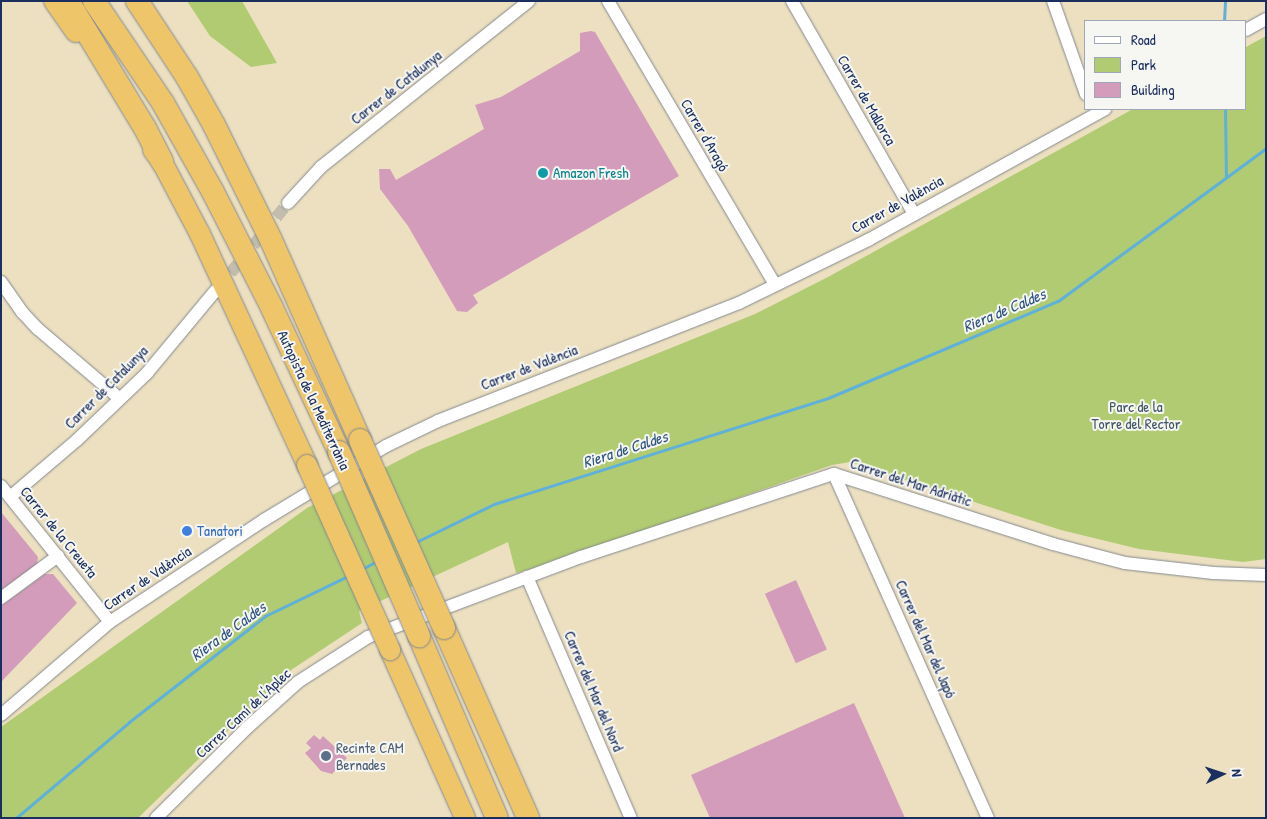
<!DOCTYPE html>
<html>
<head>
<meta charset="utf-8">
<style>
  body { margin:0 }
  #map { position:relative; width:1267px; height:819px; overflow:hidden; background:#ece0c0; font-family:"Patrick Hand",sans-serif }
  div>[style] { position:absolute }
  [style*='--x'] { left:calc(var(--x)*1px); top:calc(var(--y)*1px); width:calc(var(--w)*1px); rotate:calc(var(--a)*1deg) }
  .green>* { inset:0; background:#b0cb71 }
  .stream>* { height:3px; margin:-1.5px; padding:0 1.5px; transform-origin:1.5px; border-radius:1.5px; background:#5fb0da }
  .building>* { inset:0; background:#d49cbb; transform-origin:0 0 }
  .minor-tunnel>* { height:12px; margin-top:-6px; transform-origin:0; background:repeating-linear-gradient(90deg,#c2bdac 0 12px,transparent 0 18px) }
  .roads { filter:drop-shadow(0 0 1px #84888f) drop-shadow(0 0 1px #84888f) }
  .minor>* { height:12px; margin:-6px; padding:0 6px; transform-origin:6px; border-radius:6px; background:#fff }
  .trunk>* { height:20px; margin:-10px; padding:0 10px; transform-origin:10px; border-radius:10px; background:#eec569 }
  .motorway>* { height:22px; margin:-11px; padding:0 11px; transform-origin:11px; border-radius:11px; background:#eec569 }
  .bridges { filter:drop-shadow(0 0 1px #84888f) drop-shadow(0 0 1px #84888f) }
  .trunk-bridge>* { height:20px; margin:-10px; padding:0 10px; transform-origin:10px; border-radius:10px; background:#eec569 }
  .motorway-bridge>* { height:22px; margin:-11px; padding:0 11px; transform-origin:11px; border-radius:11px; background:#eec569 }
  .dots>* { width:14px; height:14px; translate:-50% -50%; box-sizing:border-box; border:2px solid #f6f6f2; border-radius:50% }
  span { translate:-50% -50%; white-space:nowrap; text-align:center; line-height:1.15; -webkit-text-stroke:4px #f6f6f2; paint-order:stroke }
  .street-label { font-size:15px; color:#1b2f5e }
  .culture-label { font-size:15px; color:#0d838f }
  .left { translate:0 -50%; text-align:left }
  .park-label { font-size:15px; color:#405663 }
  .shop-label { font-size:15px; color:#366cbe }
  .service-label { font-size:15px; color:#4e5e75 }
  .water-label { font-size:16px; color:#2f5683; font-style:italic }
  .frame { position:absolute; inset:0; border:2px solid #1b2f5e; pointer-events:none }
  .legend { position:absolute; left:1084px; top:20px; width:162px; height:90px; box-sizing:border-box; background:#f6f6f2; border:1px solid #9ea6b7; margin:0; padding:6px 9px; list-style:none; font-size:15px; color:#1b2f5e }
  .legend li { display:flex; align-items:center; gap:10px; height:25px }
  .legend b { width:25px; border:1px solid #9ea6b7 }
  .north { position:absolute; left:1197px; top:749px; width:50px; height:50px; -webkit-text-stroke:4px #f6f6f2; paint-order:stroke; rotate:86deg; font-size:14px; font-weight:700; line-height:20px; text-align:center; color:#1b2f5e }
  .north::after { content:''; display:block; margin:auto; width:18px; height:22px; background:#1b2f5e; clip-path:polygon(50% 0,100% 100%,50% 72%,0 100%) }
</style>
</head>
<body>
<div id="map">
  <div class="green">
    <i style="clip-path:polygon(187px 1px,242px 1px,277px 63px,251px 67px,210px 36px)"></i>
    <i style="clip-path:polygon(1266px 36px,1266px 559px,1243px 562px,1139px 549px,1061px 530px,850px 462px,832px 465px,544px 566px,516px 573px,508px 542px,359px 611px,362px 623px,288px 672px,138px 818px,1px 818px,1px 727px,307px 508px,421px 449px,755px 314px,828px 277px,1133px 109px,1246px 109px,1246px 47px)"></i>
  </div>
  <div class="stream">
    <i style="--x:1224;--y:21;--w:20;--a:-87"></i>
    <i style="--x:1225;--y:109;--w:68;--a:89.2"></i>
    <i style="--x:414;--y:543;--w:89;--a:-26"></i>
    <i style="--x:494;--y:504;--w:350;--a:-17.6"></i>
    <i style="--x:828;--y:398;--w:250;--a:-22.9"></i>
    <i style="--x:1058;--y:301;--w:258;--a:-36.3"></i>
    <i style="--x:362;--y:569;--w:17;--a:-28"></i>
    <i style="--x:16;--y:818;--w:148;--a:-40.3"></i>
    <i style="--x:129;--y:722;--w:172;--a:-37.9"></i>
    <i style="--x:265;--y:616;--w:94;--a:-25.8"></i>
  </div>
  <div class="building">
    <i style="clip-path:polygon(591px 31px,595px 32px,679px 176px,473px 295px,478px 303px,467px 312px,457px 311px,408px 226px,380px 189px,379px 169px,390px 169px,396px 180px,484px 129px,475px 105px,501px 97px,580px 51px,580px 33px)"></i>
    <i style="clip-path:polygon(1px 512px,38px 557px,37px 564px,1px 591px)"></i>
    <i style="clip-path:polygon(45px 574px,53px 574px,77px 603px,1px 682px,1px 606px)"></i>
    <i style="left:796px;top:580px;width:76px;height:34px;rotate:66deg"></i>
    <i style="clip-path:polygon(854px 703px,905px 818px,710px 818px,691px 775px)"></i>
    <i style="clip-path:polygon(314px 735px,320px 740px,323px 736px,347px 758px,332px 774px,321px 771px,305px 753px,311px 748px,306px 743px)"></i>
  </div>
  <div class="minor-tunnel">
    <i style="--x:219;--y:287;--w:109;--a:-50.6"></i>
  </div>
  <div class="roads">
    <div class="minor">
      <i style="--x:608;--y:1;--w:329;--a:59.5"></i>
      <i style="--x:792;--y:1;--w:245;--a:60.2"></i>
      <i style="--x:1053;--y:1;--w:99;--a:70.5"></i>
      <i style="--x:1246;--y:30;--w:23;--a:-29"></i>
      <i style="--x:288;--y:203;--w:49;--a:-47.5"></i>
      <i style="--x:321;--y:167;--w:266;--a:-38.6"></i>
      <i style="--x:1;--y:282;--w:37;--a:55"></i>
      <i style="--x:22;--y:312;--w:23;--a:47"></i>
      <i style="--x:38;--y:329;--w:106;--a:40.4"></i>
      <i style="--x:834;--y:474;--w:377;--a:65.9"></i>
      <i style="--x:1;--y:486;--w:174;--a:51.3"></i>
      <i style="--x:10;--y:497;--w:88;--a:-40.4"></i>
      <i style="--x:77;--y:440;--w:97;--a:-43.7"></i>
      <i style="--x:147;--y:373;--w:107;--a:-50.3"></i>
      <i style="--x:527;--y:577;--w:262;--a:66.7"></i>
      <i style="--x:1;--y:598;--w:71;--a:-36.4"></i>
      <i style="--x:1;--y:715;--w:143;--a:-40.5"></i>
      <i style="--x:110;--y:622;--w:185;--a:-33.5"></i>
      <i style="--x:264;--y:520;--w:143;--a:-31.2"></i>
      <i style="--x:386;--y:446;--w:58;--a:-25.7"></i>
      <i style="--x:438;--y:421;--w:323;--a:-21.4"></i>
      <i style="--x:739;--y:303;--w:144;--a:-26"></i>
      <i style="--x:868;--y:240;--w:271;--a:-28.9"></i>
      <i style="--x:156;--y:818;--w:129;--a:-44.7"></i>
      <i style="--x:248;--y:727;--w:67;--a:-42"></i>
      <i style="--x:298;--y:682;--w:83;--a:-32.7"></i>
      <i style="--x:368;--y:637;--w:228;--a:-20.6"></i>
      <i style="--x:581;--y:557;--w:266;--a:-18.2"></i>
      <i style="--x:834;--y:474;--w:230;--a:17.7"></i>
      <i style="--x:1053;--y:544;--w:74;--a:14.8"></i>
      <i style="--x:1125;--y:563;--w:89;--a:6.5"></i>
      <i style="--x:1213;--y:573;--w:53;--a:2.2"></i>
    </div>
    <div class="trunk">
      <i style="--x:54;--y:1;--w:38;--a:55"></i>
      <i style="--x:153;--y:150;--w:15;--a:53"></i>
      <i style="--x:162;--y:162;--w:81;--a:62.2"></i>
      <i style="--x:200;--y:234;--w:255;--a:65.1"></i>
      <i style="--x:390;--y:650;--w:184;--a:65.9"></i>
    </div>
    <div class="motorway">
      <i style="--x:68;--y:1;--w:149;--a:58.8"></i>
      <i style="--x:145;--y:128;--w:38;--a:63"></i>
      <i style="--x:94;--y:1;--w:123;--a:55.9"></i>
      <i style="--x:163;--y:103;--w:102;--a:60.7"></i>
      <i style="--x:213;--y:192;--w:130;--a:63"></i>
      <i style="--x:272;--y:308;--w:159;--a:65"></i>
      <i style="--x:137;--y:1;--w:91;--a:56.7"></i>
      <i style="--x:187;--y:77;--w:55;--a:60.6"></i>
      <i style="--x:214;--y:125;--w:128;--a:63.6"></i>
      <i style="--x:271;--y:240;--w:219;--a:66"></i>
      <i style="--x:444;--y:628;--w:208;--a:66.1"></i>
      <i style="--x:419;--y:636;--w:198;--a:66.8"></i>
    </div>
  </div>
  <div class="bridges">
    <div class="trunk-bridge">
      <i style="--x:307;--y:465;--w:203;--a:65.8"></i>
    </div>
    <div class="motorway-bridge">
      <i style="--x:360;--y:440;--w:206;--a:65.9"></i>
      <i style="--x:339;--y:452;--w:201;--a:66.5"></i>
    </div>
  </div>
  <div class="dots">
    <i style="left:543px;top:173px;background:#0f9aa8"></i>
    <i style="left:187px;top:531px;background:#3f7fe0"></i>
    <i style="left:326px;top:756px;background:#5c6f8a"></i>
  </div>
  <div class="street-label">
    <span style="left:396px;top:87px;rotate:-38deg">Carrer de Catalunya</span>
    <span style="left:867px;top:100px;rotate:60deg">Carrer de Mallorca</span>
    <span style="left:705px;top:135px;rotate:60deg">Carrer d'Aragó</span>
    <span style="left:897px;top:204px;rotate:-29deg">Carrer de València</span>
    <span style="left:529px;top:367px;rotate:-21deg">Carrer de València</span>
    <span style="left:106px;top:387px;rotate:-45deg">Carrer de Catalunya</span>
    <span style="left:314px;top:400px;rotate:65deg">Autopista de la Mediterrània</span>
    <span style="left:911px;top:482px;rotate:18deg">Carrer del Mar Adriàtic</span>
    <span style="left:59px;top:532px;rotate:51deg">Carrer de la Creueta</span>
    <span style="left:147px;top:578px;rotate:-34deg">Carrer de València</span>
    <span style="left:926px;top:639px;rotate:66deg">Carrer del Mar del Japó</span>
    <span style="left:594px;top:691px;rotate:67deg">Carrer del Mar del Nord</span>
    <span style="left:243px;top:713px;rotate:-43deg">Carrer Camí de l'Aplec</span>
  </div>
  <div class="culture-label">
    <span class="left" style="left:553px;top:173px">Amazon Fresh</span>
  </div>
  <div class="park-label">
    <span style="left:1136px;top:415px">Parc de la<br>Torre del Rector</span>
  </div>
  <div class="shop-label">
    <span class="left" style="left:197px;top:531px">Tanatori</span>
  </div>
  <div class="service-label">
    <span class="left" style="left:336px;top:756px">Recinte CAM<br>Bernades</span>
  </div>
  <div class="water-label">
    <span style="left:1004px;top:310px;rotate:-23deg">Riera de Caldes</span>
    <span style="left:625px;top:449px;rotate:-18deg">Riera de Caldes</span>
    <span style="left:228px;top:631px;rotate:-36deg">Riera de Caldes</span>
  </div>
  <div class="frame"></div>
  <ul class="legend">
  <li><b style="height:6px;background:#fff"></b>Road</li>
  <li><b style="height:14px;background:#b0cb71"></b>Park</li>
  <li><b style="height:14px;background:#d49cbb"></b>Building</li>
  </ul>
  <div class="north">N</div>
</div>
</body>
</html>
